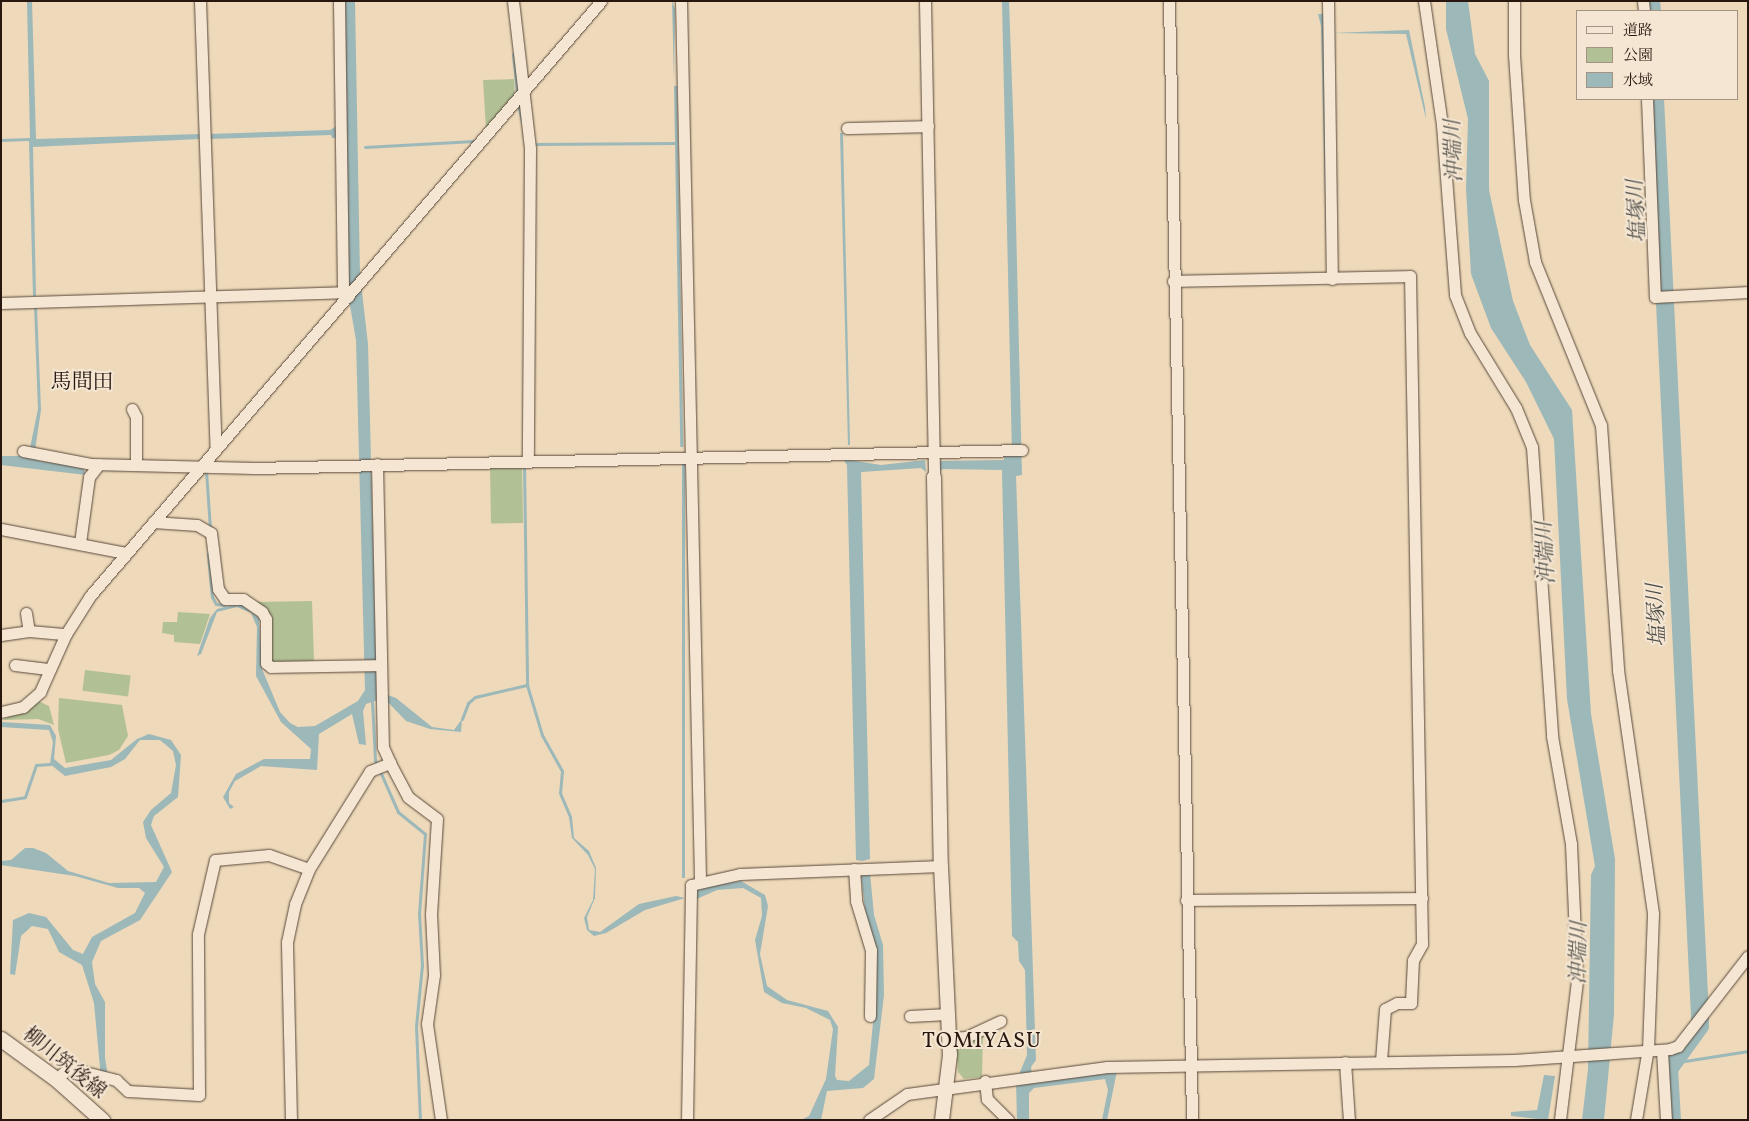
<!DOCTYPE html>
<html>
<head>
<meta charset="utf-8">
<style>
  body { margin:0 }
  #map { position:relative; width:1749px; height:1121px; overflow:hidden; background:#eed9ba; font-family:Vollkorn,"Noto Serif JP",serif }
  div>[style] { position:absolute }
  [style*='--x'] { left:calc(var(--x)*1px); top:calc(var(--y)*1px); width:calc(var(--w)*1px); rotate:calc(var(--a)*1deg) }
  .green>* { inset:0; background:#b2c095; transform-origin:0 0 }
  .water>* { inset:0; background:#9cb8b9; transform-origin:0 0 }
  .stream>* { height:3px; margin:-1.5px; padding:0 1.5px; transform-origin:1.5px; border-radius:1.5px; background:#9cb8b9 }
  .river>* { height:18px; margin:-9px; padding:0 9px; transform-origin:9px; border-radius:9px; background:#9cb8b9 }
  .roads { filter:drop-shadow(0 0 1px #59483a) drop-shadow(0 0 1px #59483a) }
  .minor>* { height:11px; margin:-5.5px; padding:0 5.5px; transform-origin:5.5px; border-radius:5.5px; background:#f4e6d2 }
  .tertiary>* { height:14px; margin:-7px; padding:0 7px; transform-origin:7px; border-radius:7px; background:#f4e6d2 }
  .secondary>* { height:15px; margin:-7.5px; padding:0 7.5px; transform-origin:7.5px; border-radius:7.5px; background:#f4e6d2 }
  span { translate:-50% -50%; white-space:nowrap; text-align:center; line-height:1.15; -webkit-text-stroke:4px #f4e6d2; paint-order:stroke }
  .street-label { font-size:20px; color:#27170f }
  .water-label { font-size:21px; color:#504f4a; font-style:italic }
  .neighbourhood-label { font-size:21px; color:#27170f }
  .quarter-label { font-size:22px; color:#27170f; letter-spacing:1px }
  .frame { position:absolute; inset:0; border:2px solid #27170f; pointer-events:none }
  .legend { position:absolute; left:1576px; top:10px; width:162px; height:90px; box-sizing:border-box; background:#f4e6d2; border:1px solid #a29384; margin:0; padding:6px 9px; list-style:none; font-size:15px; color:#27170f }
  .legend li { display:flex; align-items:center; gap:10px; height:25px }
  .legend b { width:25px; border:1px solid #a29384 }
</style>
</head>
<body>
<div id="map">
  <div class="green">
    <i style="clip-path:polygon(514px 79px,515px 96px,486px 129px,483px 80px)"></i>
    <i style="left:522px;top:466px;width:57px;height:32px;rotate:89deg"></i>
    <i style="clip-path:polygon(312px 601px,314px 661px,270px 664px,268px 623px,256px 602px)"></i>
    <i style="clip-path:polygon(178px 612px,210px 614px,200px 644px,174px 642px,174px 635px,162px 633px,163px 622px,177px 622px)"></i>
    <i style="left:85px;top:670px;width:46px;height:21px;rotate:7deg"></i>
    <i style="clip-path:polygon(59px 698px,122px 705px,128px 736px,119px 750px,109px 755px,66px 763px,58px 729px)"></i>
    <i style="clip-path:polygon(38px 701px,49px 706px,54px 725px,38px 719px,3px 720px)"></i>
    <i style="clip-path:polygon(983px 1034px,982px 1077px,964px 1079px,958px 1072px,955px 1039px)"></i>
  </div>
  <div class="water">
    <i style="clip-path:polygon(27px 1px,32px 1px,36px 139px,200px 134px,199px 139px,33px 147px,36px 296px,33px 296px,29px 141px,1px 142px,1px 139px,30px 138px)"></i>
    <i style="clip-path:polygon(345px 1px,355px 1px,360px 275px,368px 344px,377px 691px,396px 698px,432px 727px,454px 730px,462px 719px,461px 732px,430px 729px,406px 721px,384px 698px,366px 704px,363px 711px,366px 745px,359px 744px,352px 714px,319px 734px,317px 770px,261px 766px,235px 781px,229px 792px,229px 803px,234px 807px,230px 809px,223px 797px,236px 774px,264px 759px,310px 759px,311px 749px,281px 722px,256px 676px,257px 627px,251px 613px,237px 607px,217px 612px,201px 654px,197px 656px,210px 618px,217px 609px,240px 603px,259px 618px,262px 669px,280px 712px,290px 723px,298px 727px,315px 726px,358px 701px,365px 690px,356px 340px,346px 283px,347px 133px,337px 133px,337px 138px,332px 138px,331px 135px,209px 139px,208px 134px,330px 130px,337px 126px,337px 132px,347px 131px)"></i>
    <i style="clip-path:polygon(672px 1px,675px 9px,674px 80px)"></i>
    <i style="clip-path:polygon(1002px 1px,1009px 1px,1014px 139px,1022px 475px,1016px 476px,1036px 1060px,1031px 1067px,1032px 1074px,1117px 1071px,1107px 1120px,1102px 1120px,1108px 1090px,1105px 1079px,1034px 1088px,1029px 1093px,1029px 1120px,1017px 1120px,1016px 1082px,1027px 1055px,1025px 970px,1019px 961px,1018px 942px,1012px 936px,1002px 470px,943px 469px,939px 472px,939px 461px,1004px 460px,1004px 456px,1012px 455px)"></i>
    <i style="clip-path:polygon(1446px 1px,1468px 1px,1475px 54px,1489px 81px,1489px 190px,1513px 301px,1530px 345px,1572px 410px,1591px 714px,1615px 859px,1614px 1014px,1604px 1120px,1582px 1120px,1588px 1069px,1591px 875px,1595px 866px,1567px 699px,1554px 439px,1526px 382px,1491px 328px,1471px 274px,1466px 189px,1468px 119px,1446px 29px)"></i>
    <i style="clip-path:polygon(1318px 14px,1324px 14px,1327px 283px,1321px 26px)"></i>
    <i style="clip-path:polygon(1409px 30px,1425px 107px,1426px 119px,1406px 34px,1332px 33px)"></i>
    <i style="left:677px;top:86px;width:361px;height:3px;rotate:89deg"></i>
    <i style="clip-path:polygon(840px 133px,843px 133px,850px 445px,848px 445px)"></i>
    <i style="clip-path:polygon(34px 306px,37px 306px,41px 410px,34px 457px,39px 461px,83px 467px,86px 475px,1px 465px,1px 456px,26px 456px,30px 448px,38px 409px)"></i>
    <i style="clip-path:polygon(843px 459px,881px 465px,925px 460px,926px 472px,921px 468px,861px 472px,870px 859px,862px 861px,856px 860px,847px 465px)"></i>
    <i style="left:682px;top:464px;width:3px;height:414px"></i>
    <i style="clip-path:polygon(1px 722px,50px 725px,56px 736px,54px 759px,65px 768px,111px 760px,137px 739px,149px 734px,171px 740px,181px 755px,178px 797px,154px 816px,151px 825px,172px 872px,140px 920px,101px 941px,92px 962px,95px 984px,105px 1002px,105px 1058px,110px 1088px,102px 1089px,94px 1003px,82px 965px,59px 952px,48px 929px,32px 926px,21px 936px,15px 975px,10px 974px,13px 920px,29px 913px,46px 917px,73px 950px,83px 954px,92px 937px,135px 913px,145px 893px,139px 888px,118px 888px,75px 876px,1px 865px,1px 861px,11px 860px,25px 848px,33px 848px,46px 853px,68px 871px,109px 883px,156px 882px,164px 867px,146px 838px,143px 822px,151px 810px,171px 793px,176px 765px,173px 751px,160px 740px,140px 740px,125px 759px,111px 767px,65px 776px,50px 764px,53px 742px,49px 730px,1px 727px)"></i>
    <i style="clip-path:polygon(569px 817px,572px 817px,574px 838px,589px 851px,596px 868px,595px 898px,587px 917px,589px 930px,600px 932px,639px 904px,676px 896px,685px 898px,645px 910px,606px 933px,594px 936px,587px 930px,584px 918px,593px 900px,595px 869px,588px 855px,572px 838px)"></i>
    <i style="clip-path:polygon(861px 873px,870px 873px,874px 915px,883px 945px,884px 995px,874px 1079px,863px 1088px,827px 1091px,821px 1120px,801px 1120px,809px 1116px,826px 1079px,833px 1029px,830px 1020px,806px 1008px,782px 1003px,764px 992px,755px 940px,762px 916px,761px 898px,743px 888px,717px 890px,692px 901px,693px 889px,741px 881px,765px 895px,768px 906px,760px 954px,767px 986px,787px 1000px,828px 1011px,838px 1027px,835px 1076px,837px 1080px,849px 1081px,869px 1065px,875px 1001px)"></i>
    <i style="clip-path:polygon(1544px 1075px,1555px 1076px,1548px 1120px,1511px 1116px,1511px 1112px,1537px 1110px)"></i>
  </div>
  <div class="stream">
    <i style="--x:513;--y:54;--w:39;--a:84"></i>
    <i style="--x:518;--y:104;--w:18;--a:77"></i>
    <i style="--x:537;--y:144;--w:138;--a:-0.4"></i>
    <i style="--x:365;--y:147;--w:109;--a:-3.2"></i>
    <i style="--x:524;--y:463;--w:222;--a:89.2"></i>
    <i style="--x:527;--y:685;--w:52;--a:73.3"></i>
    <i style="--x:542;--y:735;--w:41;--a:60.9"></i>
    <i style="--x:562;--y:771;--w:22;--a:95"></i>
    <i style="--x:560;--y:793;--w:26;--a:67"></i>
    <i style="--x:206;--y:471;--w:57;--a:86"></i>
    <i style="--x:208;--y:554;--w:43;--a:84.7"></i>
    <i style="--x:212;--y:597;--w:8;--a:60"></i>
    <i style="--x:216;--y:604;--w:8;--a:7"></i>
    <i style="--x:372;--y:701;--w:59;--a:87.1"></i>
    <i style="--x:375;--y:760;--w:57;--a:66.1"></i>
    <i style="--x:398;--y:812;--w:35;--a:39"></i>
    <i style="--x:425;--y:834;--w:79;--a:94.3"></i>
    <i style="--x:419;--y:913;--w:52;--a:86.7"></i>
    <i style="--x:422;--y:965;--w:61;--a:95.6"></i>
    <i style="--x:416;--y:1026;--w:94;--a:87.6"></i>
    <i style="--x:462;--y:719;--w:17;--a:-69"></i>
    <i style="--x:468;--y:703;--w:9;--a:-41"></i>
    <i style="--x:475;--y:697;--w:53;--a:-13"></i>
    <i style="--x:1;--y:801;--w:24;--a:-9"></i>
    <i style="--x:25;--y:797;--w:34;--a:-71"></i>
    <i style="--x:36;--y:765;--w:14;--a:-4"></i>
    <i style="--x:1672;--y:1063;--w:77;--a:-9"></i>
  </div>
  <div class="river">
    <i style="--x:1651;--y:1;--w:10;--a:84"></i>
    <i style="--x:1655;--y:99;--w:919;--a:87.19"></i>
    <i style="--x:1700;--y:1017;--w:9;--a:90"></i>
    <i style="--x:1700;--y:1026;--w:53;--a:125.8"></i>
    <i style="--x:1669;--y:1069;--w:51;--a:86.6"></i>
  </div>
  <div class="roads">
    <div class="minor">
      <i style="--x:200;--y:1;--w:448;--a:88"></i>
      <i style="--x:339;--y:1;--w:291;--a:89.2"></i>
      <i style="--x:513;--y:1;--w:149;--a:83.4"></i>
      <i style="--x:530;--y:149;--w:310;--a:90.4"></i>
      <i style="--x:681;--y:1;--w:880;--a:88.76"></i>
      <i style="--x:925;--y:1;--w:476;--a:88.9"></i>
      <i style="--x:1169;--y:1;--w:1119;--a:88.82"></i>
      <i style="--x:1328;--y:1;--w:278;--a:89.2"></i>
      <i style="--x:1424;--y:1;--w:125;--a:81.7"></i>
      <i style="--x:1442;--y:125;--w:170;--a:85.6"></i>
      <i style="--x:1455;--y:295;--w:41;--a:68.5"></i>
      <i style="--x:1470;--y:333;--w:88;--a:58.5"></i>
      <i style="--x:1516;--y:408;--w:42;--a:67.7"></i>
      <i style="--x:1532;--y:447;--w:290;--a:86"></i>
      <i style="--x:1552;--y:736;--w:110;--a:80"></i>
      <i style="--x:1571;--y:844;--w:137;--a:87.5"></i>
      <i style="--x:1577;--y:981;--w:140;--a:97"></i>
      <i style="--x:1514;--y:1;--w:54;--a:90"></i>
      <i style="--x:1514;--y:55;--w:145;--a:86.1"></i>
      <i style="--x:1524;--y:200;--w:63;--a:79.9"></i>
      <i style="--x:1535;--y:262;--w:176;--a:68"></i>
      <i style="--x:1601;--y:425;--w:246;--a:86"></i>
      <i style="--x:1618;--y:670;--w:246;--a:81.8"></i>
      <i style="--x:1653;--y:914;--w:134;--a:92.1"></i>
      <i style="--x:1648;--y:1048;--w:73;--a:99.5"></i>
      <i style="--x:1643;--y:1;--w:10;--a:84"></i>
      <i style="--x:1647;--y:99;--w:198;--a:87.7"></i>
      <i style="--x:1655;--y:297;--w:93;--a:-3.1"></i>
      <i style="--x:847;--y:128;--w:81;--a:-1.4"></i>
      <i style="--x:1173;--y:281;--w:237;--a:-1.2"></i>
      <i style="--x:1410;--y:276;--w:668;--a:88.97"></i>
      <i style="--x:1422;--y:944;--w:18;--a:119"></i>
      <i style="--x:1413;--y:960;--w:43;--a:92.7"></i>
      <i style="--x:1411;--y:1003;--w:14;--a:180"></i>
      <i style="--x:1397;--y:1003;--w:13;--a:153"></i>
      <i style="--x:1385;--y:1009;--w:52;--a:94.4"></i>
      <i style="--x:1;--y:303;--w:342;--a:-1.8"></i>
      <i style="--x:343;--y:292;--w:7;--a:45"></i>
      <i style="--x:132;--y:409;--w:9;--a:63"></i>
      <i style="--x:136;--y:417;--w:47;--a:90"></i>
      <i style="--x:23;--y:451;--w:69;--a:10.8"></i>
      <i style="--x:91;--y:464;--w:163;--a:1.4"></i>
      <i style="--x:254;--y:468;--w:768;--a:-1.34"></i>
      <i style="--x:377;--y:464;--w:283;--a:88.8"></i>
      <i style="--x:383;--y:747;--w:17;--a:66"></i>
      <i style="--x:153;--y:522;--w:44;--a:3.9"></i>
      <i style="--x:197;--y:525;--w:16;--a:30"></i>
      <i style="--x:211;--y:533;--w:56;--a:82.9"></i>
      <i style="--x:218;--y:589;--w:12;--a:55"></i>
      <i style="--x:225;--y:599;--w:18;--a:0"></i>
      <i style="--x:243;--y:599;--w:23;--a:34"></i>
      <i style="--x:262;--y:612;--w:8;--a:60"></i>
      <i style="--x:266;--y:619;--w:44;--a:90"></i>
      <i style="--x:266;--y:663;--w:6;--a:39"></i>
      <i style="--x:271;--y:667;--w:110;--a:-1"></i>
      <i style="--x:1;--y:529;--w:127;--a:10.9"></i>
      <i style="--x:80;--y:543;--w:67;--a:-82.2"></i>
      <i style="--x:89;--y:477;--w:16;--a:-52"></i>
      <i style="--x:26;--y:613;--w:18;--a:81"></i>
      <i style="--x:1;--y:635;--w:28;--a:-8"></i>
      <i style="--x:29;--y:631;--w:37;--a:5"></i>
      <i style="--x:15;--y:665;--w:35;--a:7"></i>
      <i style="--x:1;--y:712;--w:23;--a:-13"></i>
      <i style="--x:23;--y:707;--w:23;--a:-41"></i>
      <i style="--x:40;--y:692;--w:64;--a:-65.9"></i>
      <i style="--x:66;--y:634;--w:45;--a:-57.7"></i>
      <i style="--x:90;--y:596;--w:784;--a:-49.34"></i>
      <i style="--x:854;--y:869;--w:32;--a:86"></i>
      <i style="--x:856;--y:901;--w:51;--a:73"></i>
      <i style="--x:871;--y:950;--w:66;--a:90.9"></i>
      <i style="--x:1186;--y:900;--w:236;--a:-0.5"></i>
      <i style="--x:910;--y:1016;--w:37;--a:-3"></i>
      <i style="--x:949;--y:1038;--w:17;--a:-3"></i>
      <i style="--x:966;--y:1037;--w:38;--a:-25"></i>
      <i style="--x:1662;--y:1051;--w:69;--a:86.7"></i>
      <i style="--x:1345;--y:1062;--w:58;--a:86.1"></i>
      <i style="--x:56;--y:1079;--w:17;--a:-40"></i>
      <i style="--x:69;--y:1068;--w:49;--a:14.3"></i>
      <i style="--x:116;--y:1080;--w:16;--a:43"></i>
      <i style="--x:128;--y:1091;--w:71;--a:3.2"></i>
      <i style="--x:199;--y:1095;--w:161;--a:-90.4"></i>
      <i style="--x:198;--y:934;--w:76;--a:-77.1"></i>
      <i style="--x:215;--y:860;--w:54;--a:-5.3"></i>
      <i style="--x:269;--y:855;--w:42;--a:19.3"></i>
      <i style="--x:985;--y:1081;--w:18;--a:84"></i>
      <i style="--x:987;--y:1099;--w:30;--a:45"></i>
      <i style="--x:291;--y:1120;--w:178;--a:-91.3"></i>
      <i style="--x:287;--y:942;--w:39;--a:-78"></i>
      <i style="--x:295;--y:904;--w:38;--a:-68"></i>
      <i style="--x:309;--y:869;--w:115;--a:-58.1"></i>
      <i style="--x:370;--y:771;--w:22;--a:-22"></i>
      <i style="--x:390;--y:763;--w:38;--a:62"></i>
      <i style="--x:408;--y:797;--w:36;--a:37"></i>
      <i style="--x:437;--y:819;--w:95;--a:93.6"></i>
      <i style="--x:431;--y:914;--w:61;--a:87.2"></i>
      <i style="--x:434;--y:975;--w:49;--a:98.1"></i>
      <i style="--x:427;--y:1024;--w:97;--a:81.7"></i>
      <i style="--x:687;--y:1120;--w:235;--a:-89"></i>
      <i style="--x:691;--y:885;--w:50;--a:-12.7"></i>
      <i style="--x:740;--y:874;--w:201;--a:-2.3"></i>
      <i style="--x:869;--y:1120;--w:46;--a:-34.4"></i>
      <i style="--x:907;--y:1094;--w:202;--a:-7.7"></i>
      <i style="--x:1107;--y:1067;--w:407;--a:-1"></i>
      <i style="--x:1514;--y:1060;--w:156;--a:-4"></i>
      <i style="--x:1670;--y:1049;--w:9;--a:-21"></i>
      <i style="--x:1678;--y:1046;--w:114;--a:-52.1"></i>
    </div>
    <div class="tertiary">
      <i style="--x:934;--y:477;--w:389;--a:89"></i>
      <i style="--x:941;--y:866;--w:189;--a:87.3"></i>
      <i style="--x:950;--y:1055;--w:65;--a:97"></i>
    </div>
    <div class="secondary">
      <i style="--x:1;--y:1039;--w:68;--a:36"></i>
      <i style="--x:56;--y:1079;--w:62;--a:41.7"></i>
    </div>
  </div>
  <div class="street-label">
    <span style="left:64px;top:1064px;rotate:39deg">柳川筑後線</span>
  </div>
  <div class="water-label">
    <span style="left:1455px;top:151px;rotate:-92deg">沖端川</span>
    <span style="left:1638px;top:211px;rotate:-93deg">塩塚川</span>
    <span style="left:1547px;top:553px;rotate:-93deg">沖端川</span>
    <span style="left:1658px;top:615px;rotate:-93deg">塩塚川</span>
    <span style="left:1580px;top:953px;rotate:-89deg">沖端川</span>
  </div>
  <div class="neighbourhood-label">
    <span style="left:82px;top:383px">馬間田</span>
  </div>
  <div class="quarter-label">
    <span style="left:982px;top:1042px">TOMIYASU</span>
  </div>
  <div class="frame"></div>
  <ul class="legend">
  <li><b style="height:6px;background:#f4e6d2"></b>道路</li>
  <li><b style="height:14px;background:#b2c095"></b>公園</li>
  <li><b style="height:14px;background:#9cb8b9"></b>水域</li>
  </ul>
</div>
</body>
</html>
